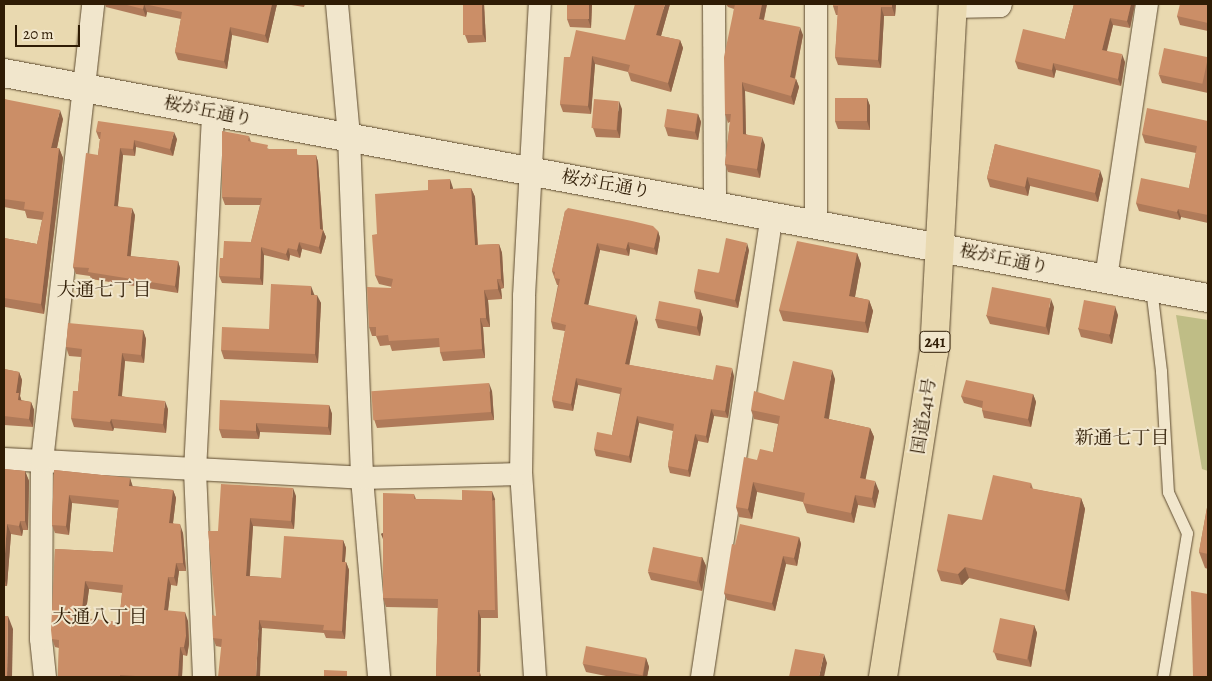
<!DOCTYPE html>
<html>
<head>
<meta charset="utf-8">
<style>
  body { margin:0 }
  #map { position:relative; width:1212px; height:681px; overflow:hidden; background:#e9d9b0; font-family:Alegreya,"Noto Serif JP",serif }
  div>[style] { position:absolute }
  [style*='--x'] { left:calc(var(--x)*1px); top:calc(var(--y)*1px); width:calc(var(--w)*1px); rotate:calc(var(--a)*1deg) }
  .green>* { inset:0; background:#bfbd86 }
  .roads { filter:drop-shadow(0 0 1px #5e4b30) drop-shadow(0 0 1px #5e4b30) }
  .lane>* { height:11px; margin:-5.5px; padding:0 5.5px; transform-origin:5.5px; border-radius:5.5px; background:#f1e6cc }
  .street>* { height:22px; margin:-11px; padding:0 11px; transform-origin:11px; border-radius:11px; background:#f1e6cc }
  .secondary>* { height:28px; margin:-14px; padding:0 14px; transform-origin:14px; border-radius:14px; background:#f1e6cc }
  .highway>* { height:28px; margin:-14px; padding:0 14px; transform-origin:14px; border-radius:14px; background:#e9d9b0 }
  .wall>* { inset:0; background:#af7a59 }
  .shaded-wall>* { inset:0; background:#8e6348; transform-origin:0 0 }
  .building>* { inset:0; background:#cb8e67; transform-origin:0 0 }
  span { translate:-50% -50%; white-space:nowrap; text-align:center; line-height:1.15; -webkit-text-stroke:4px #f1e6cc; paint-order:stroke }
  .shield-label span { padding:1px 4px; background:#f1e6cc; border:1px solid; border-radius:4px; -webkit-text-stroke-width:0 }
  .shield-label { font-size:16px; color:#2f1c05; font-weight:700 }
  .street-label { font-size:18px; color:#2f1c05 }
  .neighbourhood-label { font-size:19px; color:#2f1c05 }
  .frame { position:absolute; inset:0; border:5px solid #2f1c05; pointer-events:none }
  .scale { position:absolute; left:15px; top:25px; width:65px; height:22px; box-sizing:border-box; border:2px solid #2f1c05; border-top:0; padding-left:6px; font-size:15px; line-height:18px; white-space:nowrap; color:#2f1c05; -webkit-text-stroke:4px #f1e6cc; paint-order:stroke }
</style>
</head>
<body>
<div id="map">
  <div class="green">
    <i style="clip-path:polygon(1176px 315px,1208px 320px,1208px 471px,1202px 469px)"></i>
  </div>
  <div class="roads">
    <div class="lane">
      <i style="--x:1151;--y:288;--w:84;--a:83.1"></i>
      <i style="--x:1161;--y:371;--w:121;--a:86.7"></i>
      <i style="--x:1168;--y:492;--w:45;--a:65.1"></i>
      <i style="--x:1187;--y:533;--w:146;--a:99.5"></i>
    </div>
    <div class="street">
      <i style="--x:337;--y:4;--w:134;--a:84.8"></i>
      <i style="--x:349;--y:137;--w:341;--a:87.8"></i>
      <i style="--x:362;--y:478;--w:200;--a:85.1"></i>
      <i style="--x:714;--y:4;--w:200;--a:89.7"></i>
      <i style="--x:816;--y:4;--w:219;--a:90"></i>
      <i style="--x:953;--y:7;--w:47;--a:-1.2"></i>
      <i style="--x:1000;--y:6;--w:2;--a:-63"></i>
      <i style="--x:1106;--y:278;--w:277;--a:-81.5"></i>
      <i style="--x:4;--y:459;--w:359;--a:3"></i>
      <i style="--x:362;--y:478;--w:159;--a:-1.4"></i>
      <i style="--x:45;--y:677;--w:38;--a:-96"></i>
      <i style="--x:41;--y:639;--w:178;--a:-89.7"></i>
      <i style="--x:42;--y:461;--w:460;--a:-83.6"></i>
      <i style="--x:204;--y:677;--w:206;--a:-92.5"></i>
      <i style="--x:195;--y:471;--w:359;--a:-87.1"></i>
      <i style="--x:535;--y:677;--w:203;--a:-93.9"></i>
      <i style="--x:521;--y:474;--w:178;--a:-89"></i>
      <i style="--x:524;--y:296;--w:292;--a:-86.9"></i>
      <i style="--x:702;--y:677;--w:467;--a:-81.4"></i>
    </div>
    <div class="secondary">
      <i style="--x:4;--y:73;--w:1225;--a:10.59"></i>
    </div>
    <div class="highway">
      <i style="--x:883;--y:677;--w:329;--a:-81.1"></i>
      <i style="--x:934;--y:352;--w:349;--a:-86.9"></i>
    </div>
  </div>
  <div class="wall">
    <i style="clip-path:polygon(105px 4px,277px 4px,268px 43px,232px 35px,227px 69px,178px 60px,175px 52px,181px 19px,147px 12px,146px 17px,106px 7px)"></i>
    <i style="clip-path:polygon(285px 4px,305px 4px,304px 7px)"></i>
    <i style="clip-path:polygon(484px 4px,486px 42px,468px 43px,465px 35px)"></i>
    <i style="clip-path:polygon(567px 4px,592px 4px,591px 28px,570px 27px,567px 19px)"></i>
    <i style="clip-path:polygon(670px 4px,661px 36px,680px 40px,683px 48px,671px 92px,631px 81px,628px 72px,595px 64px,591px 114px,563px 112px,560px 104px,570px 57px,625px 40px)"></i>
    <i style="clip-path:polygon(726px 4px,767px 4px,764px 20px,803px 35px,795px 79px,796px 79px,799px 87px,794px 105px,745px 91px,746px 134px,765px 145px,760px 178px,728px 172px,725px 164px,730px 122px,728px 123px,725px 114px,734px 9px,728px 7px)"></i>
    <i style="clip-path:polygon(896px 4px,895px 16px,884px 16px,881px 68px,838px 65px,835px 57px,838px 15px,836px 15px,833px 6px)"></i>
    <i style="clip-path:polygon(1074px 4px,1135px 4px,1130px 28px,1113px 25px,1107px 51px,1125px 62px,1121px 86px,1056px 70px,1054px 78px,1018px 69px,1015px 61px,1065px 39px)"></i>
    <i style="clip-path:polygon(1208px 4px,1208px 31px,1180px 25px,1177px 16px)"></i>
    <i style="clip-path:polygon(1208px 57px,1208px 93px,1162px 83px,1159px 75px)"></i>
    <i style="clip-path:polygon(867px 98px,870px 106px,870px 130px,838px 129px,835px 121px)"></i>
    <i style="clip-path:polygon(4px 99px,63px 119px,57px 148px,59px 148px,63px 158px,44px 314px,5px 307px,4px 311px,4px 238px,37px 244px,42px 220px,27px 218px,25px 211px,4px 207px)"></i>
    <i style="clip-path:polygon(622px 109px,620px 138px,596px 137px,593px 128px)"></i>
    <i style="clip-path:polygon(698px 114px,701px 122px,698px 140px,668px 136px,665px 127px)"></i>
    <i style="clip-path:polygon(1208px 121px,1208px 223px,1181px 217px,1180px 220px,1139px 211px,1136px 203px,1189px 188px,1196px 153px,1145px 143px,1142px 134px)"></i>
    <i style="clip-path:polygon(96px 131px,177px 139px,173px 156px,136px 147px,135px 156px,123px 155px,118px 206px,135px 215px,130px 256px,178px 261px,180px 268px,178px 293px,91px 279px,90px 276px,76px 274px,73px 267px,98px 155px,100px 139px,99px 139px)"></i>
    <i style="clip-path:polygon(249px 136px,251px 142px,269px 149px,299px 155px,316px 155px,318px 162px,323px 230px,326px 237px,321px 254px,302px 249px,300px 258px,290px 255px,289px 261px,264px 255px,263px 285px,222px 283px,219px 276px,223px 258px,251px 242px,260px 205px,225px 205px,222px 197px)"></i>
    <i style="clip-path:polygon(995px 144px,1103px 179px,1098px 202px,1030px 186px,1028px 196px,990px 187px,987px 178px)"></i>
    <i style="clip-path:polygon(471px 188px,475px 197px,478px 245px,499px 244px,502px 253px,504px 288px,501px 289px,502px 299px,488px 300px,490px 327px,483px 327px,485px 358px,443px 361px,440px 352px,440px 347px,392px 351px,390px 345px,380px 346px,376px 336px,372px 336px,369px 327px,392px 287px,379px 284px,375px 275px,377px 234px,453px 189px)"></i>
    <i style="clip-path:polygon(565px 211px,658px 231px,660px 238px,657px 255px,630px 249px,629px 256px,600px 250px,588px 305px,638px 322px,629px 365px,713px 380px,734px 376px,728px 418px,714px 416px,708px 443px,698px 441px,690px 477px,670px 473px,668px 466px,673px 431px,639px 423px,631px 463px,596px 456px,594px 449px,612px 435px,620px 394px,578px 385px,573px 411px,554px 408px,552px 400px,565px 331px,553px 329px,551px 321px,558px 285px,557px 285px,552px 271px)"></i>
    <i style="clip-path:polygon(749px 250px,738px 308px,696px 299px,694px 291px)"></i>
    <i style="clip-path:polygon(857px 253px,861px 264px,855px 297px,869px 300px,873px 311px,868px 333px,783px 321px,779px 310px)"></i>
    <i style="clip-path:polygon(314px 294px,321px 303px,318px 363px,224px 359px,221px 350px,269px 329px)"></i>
    <i style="clip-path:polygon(1054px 307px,1049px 335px,990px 324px,986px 315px)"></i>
    <i style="clip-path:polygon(700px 309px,703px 318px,700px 336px,658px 328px,655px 319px)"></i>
    <i style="clip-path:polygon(1118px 315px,1112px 344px,1081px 337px,1078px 328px)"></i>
    <i style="clip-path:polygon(143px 330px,146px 339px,144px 363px,125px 361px,122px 396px,168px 409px,166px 433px,114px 428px,113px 431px,74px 427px,71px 418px,78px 391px,81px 357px,69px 356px,66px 347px)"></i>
    <i style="clip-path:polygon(4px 369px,19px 372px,22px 380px,20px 396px,21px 400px,31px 402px,34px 410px,33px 427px,4px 425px)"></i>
    <i style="clip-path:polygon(835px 379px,829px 419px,870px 428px,874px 437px,865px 479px,879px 491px,875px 508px,858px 505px,854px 523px,807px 513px,803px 502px,757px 492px,752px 519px,739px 517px,736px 507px,757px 460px,773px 452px,778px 424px,754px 419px,751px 410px,784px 400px)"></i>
    <i style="clip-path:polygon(492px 391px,494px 420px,377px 428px,374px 419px)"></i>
    <i style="clip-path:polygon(1033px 394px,1036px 402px,1031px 427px,984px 418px,982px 410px,982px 408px,964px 403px,961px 396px)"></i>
    <i style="clip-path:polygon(329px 405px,332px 414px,331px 435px,260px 432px,259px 439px,222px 438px,219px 429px)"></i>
    <i style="clip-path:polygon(4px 469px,25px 471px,29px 481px,28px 530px,23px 530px,22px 536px,11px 534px,7px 586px,4px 586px)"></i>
    <i style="clip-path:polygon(evenodd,54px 470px,130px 478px,132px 486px,173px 490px,176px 498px,173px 523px,183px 533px,186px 571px,179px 571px,177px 586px,171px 585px,168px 611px,188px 621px,189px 644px,187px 656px,183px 655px,182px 677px,58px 677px,59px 648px,55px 647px,52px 639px,55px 549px,113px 552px,118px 508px,72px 503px,69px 535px,55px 533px,52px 525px,54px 470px,89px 589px,122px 593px,119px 622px,85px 618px,89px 589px)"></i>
    <i style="clip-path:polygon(1031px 483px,1033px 489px,1081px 498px,1085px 509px,1069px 601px,969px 578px,962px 585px,941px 581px,937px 570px,982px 520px)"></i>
    <i style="clip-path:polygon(414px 494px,416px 499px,462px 500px,495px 499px,498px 618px,481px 618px,480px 673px,481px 677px,436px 677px,438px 608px,386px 607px,383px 598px)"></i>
    <i style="clip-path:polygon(296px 496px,294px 529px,253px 526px,250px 576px,281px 578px,343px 540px,346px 548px,345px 562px,346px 562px,349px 570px,345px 639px,326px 638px,324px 633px,262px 628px,221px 647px,216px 646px,213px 638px,216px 616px,218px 531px)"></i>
    <i style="clip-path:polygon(1208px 502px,1208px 569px,1205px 568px,1199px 552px)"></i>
    <i style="clip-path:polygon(799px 537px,801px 544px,797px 566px,786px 564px,775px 611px,727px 600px,724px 593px)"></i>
    <i style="clip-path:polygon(702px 557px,706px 566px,702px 591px,651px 580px,648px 572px)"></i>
    <i style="clip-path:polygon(1034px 625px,1037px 633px,1031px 667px,997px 660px,994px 652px)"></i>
    <i style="clip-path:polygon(646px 658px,649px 667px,647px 677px,611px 677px,586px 672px,583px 664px)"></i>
  </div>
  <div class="shaded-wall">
    <i style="clip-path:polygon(144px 4px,147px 12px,146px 17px,143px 9px)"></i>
    <i style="clip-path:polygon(272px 4px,277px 4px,268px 43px,265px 35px)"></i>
    <i style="clip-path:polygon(482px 4px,484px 4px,486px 42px,483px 34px)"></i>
    <i style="clip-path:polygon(589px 4px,592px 4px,591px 28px,588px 19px)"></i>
    <i style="clip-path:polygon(665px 4px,670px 4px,659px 43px,656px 35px)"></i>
    <i style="clip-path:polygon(762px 4px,767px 4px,762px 27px,759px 19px)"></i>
    <i style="clip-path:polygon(892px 4px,896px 4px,895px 16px,892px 7px)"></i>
    <i style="clip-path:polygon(1131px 4px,1135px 4px,1130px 28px,1127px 21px)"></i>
    <i style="clip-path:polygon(881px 7px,884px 16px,881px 68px,878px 60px)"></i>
    <i style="clip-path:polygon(1110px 18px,1113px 25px,1105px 57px,1102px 50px)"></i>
    <i style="clip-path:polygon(230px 27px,232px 35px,227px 69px,224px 61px)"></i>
    <i style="clip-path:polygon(800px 27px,803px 35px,793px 86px,790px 77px)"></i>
    <i style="clip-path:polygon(680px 40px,683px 48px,671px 92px,668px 83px)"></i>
    <i style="clip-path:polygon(1122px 54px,1125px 62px,1121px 86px,1118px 79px)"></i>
    <i style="clip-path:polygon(592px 56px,595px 64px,591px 114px,588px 106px)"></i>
    <i style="clip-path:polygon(1053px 63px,1056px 70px,1054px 78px,1052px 70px)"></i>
    <i style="clip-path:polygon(796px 79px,799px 87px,794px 105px,791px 96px)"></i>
    <i style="clip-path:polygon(742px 82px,745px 91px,746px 142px,743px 134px)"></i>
    <i style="clip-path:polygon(867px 98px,870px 106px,870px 130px,867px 121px)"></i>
    <i style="clip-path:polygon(619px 101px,622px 109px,620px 138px,617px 130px)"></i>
    <i style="clip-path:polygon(60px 110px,63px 119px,55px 157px,51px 148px)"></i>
    <i style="clip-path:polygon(698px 114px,701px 122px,698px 140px,695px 132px)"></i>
    <i style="clip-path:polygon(174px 132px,177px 139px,173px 156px,170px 149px)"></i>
    <i style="clip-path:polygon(762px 137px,765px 145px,760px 178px,757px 169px)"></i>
    <i style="clip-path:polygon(134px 140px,136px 147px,135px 156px,133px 149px)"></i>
    <i style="clip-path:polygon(59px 148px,63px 158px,44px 314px,41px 304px)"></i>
    <i style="clip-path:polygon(120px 148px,123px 155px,117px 213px,114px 206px)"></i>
    <i style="clip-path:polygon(316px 155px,318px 162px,323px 232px,323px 230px,326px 237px,321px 254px,319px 247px,320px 229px)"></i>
    <i style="clip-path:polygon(1100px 170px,1103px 179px,1098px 202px,1095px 193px)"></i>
    <i style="clip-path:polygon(1027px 177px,1030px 186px,1028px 196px,1025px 187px)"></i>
    <i style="clip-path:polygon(450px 179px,453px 188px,454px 198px,450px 189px)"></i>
    <i style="clip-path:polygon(471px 188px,475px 197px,478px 255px,475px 245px)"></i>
    <i style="clip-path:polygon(132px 208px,135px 215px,130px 263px,127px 256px)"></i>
    <i style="clip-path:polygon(1178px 209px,1181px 217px,1180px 220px,1177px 212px)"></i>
    <i style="clip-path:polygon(658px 231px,660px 238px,657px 255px,654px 248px)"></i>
    <i style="clip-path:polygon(299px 242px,302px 249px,300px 258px,297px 250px)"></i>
    <i style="clip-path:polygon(628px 242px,630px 249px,629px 256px,626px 249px)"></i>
    <i style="clip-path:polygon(597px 243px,600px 250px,587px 311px,584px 304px)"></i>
    <i style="clip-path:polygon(747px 243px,749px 250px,738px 308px,735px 300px)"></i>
    <i style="clip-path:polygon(499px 244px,502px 253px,504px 288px,501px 279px)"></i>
    <i style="clip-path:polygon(261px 247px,264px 255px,263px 285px,260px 278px)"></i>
    <i style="clip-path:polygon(288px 248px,290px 255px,289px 261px,286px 254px)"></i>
    <i style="clip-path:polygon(857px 253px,861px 264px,853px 307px,849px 296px)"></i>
    <i style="clip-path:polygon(178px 261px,180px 268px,178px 293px,175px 286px)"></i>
    <i style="clip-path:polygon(497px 279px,501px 289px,502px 299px,498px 289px)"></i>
    <i style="clip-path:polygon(311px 286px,314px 294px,314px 303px,311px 295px)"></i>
    <i style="clip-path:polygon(484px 290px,488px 300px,490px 327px,486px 318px)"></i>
    <i style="clip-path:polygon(317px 295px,321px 303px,318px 363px,315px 354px)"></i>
    <i style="clip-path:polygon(1051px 299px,1054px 307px,1049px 335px,1046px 326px)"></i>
    <i style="clip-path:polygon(869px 300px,873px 311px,868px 333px,865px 322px)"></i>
    <i style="clip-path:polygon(1115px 306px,1118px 315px,1112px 344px,1109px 335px)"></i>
    <i style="clip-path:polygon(700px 309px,703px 318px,700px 336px,697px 328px)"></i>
    <i style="clip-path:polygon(636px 315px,638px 322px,628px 371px,625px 364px)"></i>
    <i style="clip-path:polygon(480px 318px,483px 327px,485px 358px,482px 349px)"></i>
    <i style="clip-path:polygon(143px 330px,146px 339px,144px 363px,141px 355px)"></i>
    <i style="clip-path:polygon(122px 353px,125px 361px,121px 404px,118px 396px)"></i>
    <i style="clip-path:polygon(732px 368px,734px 376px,728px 418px,725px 411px)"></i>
    <i style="clip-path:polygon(832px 370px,835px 379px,827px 428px,824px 418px)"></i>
    <i style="clip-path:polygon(19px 372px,22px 380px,20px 396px,22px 402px,21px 409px,16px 393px)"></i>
    <i style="clip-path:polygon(576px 378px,578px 385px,573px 411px,571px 404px)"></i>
    <i style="clip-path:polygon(489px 383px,492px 391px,494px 420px,491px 412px)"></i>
    <i style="clip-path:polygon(1033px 394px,1036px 402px,1031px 427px,1028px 419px)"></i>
    <i style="clip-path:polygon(165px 401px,168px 409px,166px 433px,163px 424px)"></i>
    <i style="clip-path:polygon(31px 402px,34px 410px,33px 427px,29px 419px)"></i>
    <i style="clip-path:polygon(329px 405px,332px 414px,331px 435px,328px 427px)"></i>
    <i style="clip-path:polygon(711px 409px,714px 416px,708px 443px,706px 436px)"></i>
    <i style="clip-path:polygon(637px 416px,639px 423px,631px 463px,629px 456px)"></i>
    <i style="clip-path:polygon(111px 419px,114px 428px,113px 431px,110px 422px)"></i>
    <i style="clip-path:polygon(256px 423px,260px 432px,259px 439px,256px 431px)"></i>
    <i style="clip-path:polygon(870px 428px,874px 437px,864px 487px,860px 478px)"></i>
    <i style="clip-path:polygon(695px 434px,698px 441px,690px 477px,688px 470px)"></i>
    <i style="clip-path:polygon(25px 471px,29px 481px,28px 530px,25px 521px)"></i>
    <i style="clip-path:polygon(130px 478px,133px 487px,129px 486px)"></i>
    <i style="clip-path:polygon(875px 481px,879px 491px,875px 508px,872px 498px)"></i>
    <i style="clip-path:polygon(753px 482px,757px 492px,752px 519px,748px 509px)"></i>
    <i style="clip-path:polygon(293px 488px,296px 496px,294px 529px,291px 521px)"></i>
    <i style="clip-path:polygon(173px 490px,176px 498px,172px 531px,169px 523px)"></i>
    <i style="left:492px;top:491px;width:9px;height:119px;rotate:69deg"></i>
    <i style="clip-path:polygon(69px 495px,72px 503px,69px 535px,66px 526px)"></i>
    <i style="clip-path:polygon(855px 495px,858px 505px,854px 523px,851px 513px)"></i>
    <i style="clip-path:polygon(1081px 498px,1085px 509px,1069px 601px,1065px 590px)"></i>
    <i style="clip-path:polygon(250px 518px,253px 526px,249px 584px,246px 576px)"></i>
    <i style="clip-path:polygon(20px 521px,23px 530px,22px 536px,19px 526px)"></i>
    <i style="clip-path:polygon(7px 524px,11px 534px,7px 586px,4px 578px,4px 569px)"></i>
    <i style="clip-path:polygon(180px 524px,183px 533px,186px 571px,183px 563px)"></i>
    <i style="clip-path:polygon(799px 537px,801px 544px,797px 566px,794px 558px)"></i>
    <i style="clip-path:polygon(343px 540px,346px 548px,344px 570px,342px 562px)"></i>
    <i style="clip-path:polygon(783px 556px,786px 564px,775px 611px,772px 603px)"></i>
    <i style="clip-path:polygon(702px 557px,706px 566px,702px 591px,699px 582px)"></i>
    <i style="clip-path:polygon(346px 562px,349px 570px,345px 639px,342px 631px)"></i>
    <i style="clip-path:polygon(176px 563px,179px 571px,177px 586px,174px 577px)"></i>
    <i style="clip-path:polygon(965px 567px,969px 578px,962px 585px,958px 574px)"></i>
    <i style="clip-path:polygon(168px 577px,171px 585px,167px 618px,164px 610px)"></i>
    <i style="clip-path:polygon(85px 581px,89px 589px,84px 626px,81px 618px)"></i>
    <i style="clip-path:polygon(478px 610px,481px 618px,480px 673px,481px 677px,479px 677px,477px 672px)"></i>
    <i style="clip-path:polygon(185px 612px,188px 621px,189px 644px,187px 656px,184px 647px)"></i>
    <i style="clip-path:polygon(8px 616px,13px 629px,12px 677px,7px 677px)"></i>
    <i style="clip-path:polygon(259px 620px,262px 628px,260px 677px,256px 677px)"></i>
    <i style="clip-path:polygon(1034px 625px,1037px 633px,1031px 667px,1028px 658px)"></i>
    <i style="clip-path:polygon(180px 647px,183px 655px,182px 677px,178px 677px)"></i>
    <i style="clip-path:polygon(824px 654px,827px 663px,824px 677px,819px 677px)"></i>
    <i style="clip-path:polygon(646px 658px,649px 667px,647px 677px,643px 677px,643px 676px)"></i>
  </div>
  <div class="building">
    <i style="clip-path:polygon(123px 4px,272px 4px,265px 35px,230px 27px,224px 61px,175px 52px,182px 12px,144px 4px,143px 9px)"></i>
    <i style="left:463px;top:4px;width:19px;height:31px"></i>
    <i style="left:567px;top:4px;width:22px;height:15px"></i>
    <i style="clip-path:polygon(635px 4px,665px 4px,656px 35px,680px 40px,668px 83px,628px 72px,630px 65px,592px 56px,588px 106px,560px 104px,564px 57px,570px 57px,576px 30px,625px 40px)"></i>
    <i style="clip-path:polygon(735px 4px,762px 4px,759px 19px,800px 27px,790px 77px,796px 79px,791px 96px,742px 82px,743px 134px,762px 137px,757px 169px,725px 164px,731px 114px,725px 114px,724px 57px)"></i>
    <i style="clip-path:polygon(833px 4px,892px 4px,892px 7px,881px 7px,878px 60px,835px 57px,838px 6px,833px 6px)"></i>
    <i style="clip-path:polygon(1074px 4px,1131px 4px,1127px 21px,1110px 18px,1102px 50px,1122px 54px,1118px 79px,1053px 63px,1052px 70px,1015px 61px,1023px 29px,1065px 39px)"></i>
    <i style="clip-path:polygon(1180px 4px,1208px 4px,1208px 23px,1177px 16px)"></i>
    <i style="left:1164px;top:48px;width:45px;height:27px;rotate:12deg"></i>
    <i style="left:835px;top:98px;width:32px;height:23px"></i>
    <i style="clip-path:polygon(4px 99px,60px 110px,51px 148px,59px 148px,41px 304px,4px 298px,4px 238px,37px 244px,44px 212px,24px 209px,25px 202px,4px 199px)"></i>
    <i style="left:594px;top:99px;width:25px;height:29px;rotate:5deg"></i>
    <i style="clip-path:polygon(1147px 108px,1208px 121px,1208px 215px,1178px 209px,1177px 212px,1136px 203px,1141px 178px,1189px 188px,1197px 146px,1142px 134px)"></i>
    <i style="left:667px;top:109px;width:31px;height:18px;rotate:9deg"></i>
    <i style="clip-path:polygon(98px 121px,174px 132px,170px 149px,134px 140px,133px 149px,120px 148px,114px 206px,132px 208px,127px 256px,178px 261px,175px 286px,88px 272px,89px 268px,73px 267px,86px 153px,98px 155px,101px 132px,96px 131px)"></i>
    <i style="clip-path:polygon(222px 131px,249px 136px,248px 141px,268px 145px,267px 149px,297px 149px,297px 155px,316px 155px,320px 229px,323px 230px,319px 247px,299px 242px,297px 250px,288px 248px,286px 254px,261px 247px,260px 278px,219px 276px,220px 258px,223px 258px,224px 241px,251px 242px,262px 198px,222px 197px)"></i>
    <i style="clip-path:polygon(995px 144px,1100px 170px,1095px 193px,1027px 177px,1025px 187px,987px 178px)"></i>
    <i style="clip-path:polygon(450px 179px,450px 189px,471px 188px,475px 245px,499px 244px,501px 279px,497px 279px,498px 289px,484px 290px,486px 318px,480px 318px,482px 349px,440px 352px,439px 338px,389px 341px,388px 335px,376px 336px,376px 327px,369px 327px,367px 287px,391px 288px,393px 279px,375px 275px,372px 235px,377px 234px,375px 194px,428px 190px,428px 180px)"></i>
    <i style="clip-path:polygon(568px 208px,632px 221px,653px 226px,658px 231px,654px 248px,628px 242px,626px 249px,597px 243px,584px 304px,636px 315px,625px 364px,713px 380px,716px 365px,732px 368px,725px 411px,711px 409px,706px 436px,695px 434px,688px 470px,668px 466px,674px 424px,637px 416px,629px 456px,594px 449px,597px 432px,612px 435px,622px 388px,576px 378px,571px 404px,552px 400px,566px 325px,551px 321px,560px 279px,554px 278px,555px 272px,552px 271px,565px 211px)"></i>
    <i style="clip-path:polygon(726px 238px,747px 243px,735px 300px,694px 291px,698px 269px,719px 273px)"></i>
    <i style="clip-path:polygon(797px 241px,857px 253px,849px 296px,869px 300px,865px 322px,779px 310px)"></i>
    <i style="clip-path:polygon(271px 284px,311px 286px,311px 295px,317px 295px,315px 354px,221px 350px,222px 327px,269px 329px)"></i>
    <i style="left:992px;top:287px;width:60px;height:29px;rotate:11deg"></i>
    <i style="left:1084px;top:300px;width:32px;height:29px;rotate:11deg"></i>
    <i style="left:659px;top:301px;width:42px;height:18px;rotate:11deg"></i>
    <i style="clip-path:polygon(68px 323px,143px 330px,141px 355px,122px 353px,118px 396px,165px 401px,163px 424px,111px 419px,110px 422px,71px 418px,73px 391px,78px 391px,82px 349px,66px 347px)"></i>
    <i style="clip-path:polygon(793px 361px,832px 370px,824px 418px,870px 428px,860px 478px,875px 481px,872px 498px,855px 495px,851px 513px,803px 503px,805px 493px,753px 482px,748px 509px,736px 507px,744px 457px,757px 460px,760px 449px,773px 452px,780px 416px,751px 410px,754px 391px,784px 400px)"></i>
    <i style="clip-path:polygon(4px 369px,19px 372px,16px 393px,19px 393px,18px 400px,31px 402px,29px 419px,4px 416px)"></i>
    <i style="clip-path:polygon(966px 380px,1033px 394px,1028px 419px,982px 410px,983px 401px,961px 396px)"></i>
    <i style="left:489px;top:383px;width:29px;height:118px;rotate:86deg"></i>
    <i style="clip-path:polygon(220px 400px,329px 405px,328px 427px,256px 423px,256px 431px,219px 429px)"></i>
    <i style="clip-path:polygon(4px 469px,25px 471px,25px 521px,20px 521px,19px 526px,7px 524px,4px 569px)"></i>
    <i style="clip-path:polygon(evenodd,54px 470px,130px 478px,129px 486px,173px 490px,169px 523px,180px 524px,183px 563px,176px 563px,174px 577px,168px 577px,164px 610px,185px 612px,186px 636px,184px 647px,180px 647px,178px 677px,151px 677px,120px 675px,120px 677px,58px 677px,59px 640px,52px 639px,51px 630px,55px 549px,113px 552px,119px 500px,69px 495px,66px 526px,52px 525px,54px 470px,85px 581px,123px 585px,119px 622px,81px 618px,85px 581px)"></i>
    <i style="clip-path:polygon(993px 475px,1031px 483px,1030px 488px,1081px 498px,1065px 590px,965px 567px,958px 574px,937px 570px,948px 514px,982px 520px)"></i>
    <i style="clip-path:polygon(221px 484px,293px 488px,291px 521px,250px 518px,246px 576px,281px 578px,284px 536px,343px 540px,342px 562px,346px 562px,342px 631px,323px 630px,324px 625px,259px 620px,256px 677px,218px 677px,222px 639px,213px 638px,212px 615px,216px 616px,208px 531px,218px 531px)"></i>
    <i style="clip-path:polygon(462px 490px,492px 491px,495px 610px,478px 610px,477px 672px,480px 672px,479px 677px,436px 677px,438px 599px,383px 598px,383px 493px,414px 494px,414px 499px,462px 500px)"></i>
    <i style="clip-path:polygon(1208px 502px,1208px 554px,1199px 552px)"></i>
    <i style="clip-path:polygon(740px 524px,799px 537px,794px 558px,783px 556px,772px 603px,724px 593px,732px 544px,735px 545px)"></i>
    <i style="left:653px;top:547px;width:50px;height:25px;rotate:12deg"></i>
    <i style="clip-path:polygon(1191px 591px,1208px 594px,1208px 677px,1193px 677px)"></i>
    <i style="clip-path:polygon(4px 616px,8px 616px,7px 677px,4px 677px)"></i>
    <i style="left:1000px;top:618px;width:35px;height:35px;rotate:12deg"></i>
    <i style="left:586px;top:646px;width:61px;height:18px;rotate:11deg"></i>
    <i style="clip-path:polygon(795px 649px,824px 654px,819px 677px,789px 677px)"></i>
    <i style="clip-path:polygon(324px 670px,347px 671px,347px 677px,324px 677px)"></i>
  </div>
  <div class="shield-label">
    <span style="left:935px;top:342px">241</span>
  </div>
  <div class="street-label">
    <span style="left:208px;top:111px;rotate:11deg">桜が丘通り</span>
    <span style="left:606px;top:184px;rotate:10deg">桜が丘通り</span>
    <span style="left:1004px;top:259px;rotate:11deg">桜が丘通り</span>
    <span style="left:924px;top:416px;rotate:-81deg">国道241号</span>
  </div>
  <div class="neighbourhood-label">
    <span style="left:104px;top:291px">大通七丁目</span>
    <span style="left:1122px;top:439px">新通七丁目</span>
    <span style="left:100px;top:618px">大通八丁目</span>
  </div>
  <div class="frame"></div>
  <div class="scale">20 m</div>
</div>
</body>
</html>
